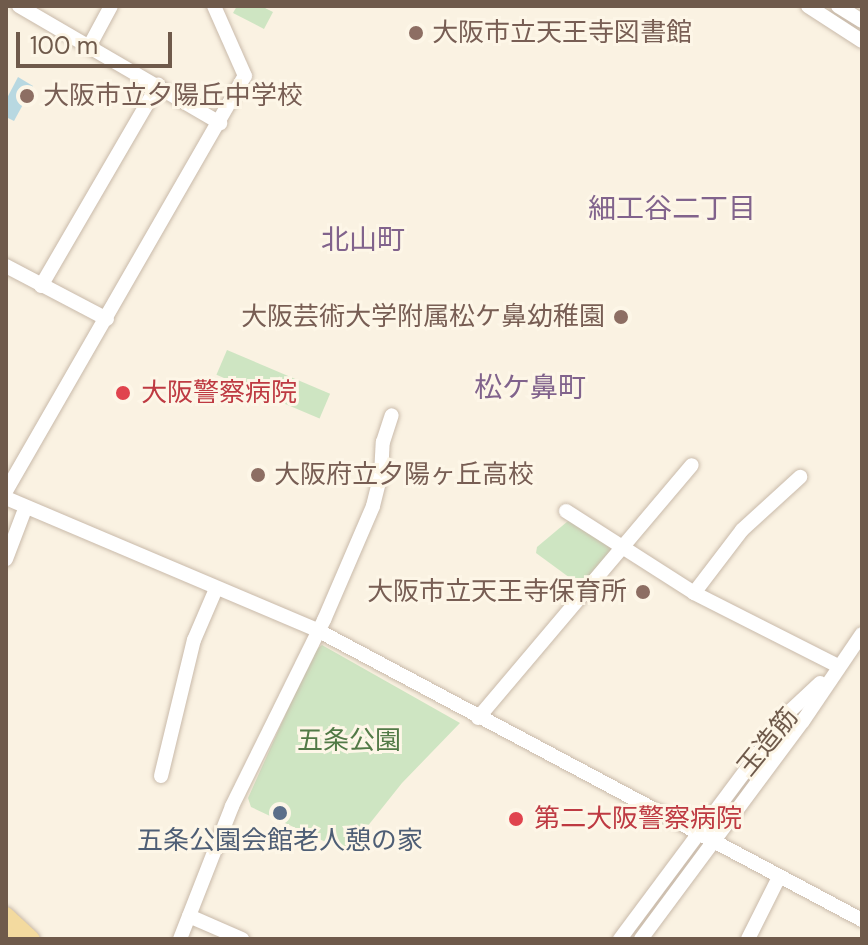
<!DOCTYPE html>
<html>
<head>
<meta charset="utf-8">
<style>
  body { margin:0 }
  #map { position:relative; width:868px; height:945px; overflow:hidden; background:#faf2e2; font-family:"DM Sans","Noto Sans JP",sans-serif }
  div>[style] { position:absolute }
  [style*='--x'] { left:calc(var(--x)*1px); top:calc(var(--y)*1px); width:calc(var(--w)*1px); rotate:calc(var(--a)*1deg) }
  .green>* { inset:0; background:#cee5c2; transform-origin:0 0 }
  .water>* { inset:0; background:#b8d8e1 }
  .roads { filter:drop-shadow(0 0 2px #c9baaa) drop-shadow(0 0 2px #c9baaa) }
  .minor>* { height:14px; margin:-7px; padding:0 7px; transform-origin:7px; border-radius:7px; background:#fff }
  .major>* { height:16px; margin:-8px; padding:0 8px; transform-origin:8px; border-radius:8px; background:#f3da9f }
  .dots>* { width:22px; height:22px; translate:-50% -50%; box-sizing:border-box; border:4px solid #fdf6e7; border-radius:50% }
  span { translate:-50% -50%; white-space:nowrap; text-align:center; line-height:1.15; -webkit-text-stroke:6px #fdf6e7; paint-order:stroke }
  .education-label { font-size:26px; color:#785e54 }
  .left { translate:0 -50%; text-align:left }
  .right { translate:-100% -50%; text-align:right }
  .health-label { font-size:26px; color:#be3a42 }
  .park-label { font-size:26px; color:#527a47 }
  .street-label { font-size:26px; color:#6f5a4b }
  .service-label { font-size:26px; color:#4e5e75 }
  .neighbourhood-label { font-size:28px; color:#81638c }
  .frame { position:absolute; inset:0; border:8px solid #6f5a4b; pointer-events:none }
  .scale { position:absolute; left:16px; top:32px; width:156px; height:36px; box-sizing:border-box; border:4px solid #6f5a4b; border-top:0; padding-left:10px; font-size:24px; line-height:28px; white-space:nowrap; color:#6f5a4b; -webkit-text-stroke:6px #fdf6e7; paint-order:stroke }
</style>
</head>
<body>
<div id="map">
  <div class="green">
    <i style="clip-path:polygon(237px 6px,261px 6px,273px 12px,264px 29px,233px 13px)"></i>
    <i style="left:227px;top:350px;width:112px;height:27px;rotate:23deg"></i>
    <i style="clip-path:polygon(568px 521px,574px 521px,610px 545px,611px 551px,581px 586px,536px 553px,537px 547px)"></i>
    <i style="clip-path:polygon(322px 645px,460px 723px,402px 783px,347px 852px,251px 807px,248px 798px,314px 651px)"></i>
  </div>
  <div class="water">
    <i style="clip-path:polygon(18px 77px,33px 86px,14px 121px,6px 117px,6px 100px)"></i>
  </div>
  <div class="roads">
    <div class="minor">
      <i style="--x:19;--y:6;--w:233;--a:30.2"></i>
      <i style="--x:808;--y:6;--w:64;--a:32.9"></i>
      <i style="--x:838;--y:6;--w:28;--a:32"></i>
      <i style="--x:90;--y:45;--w:44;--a:-61.7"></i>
      <i style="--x:6;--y:266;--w:114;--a:27.7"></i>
      <i style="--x:41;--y:286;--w:233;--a:-59.8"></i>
      <i style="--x:6;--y:491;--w:479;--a:-60.1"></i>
      <i style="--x:245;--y:76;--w:77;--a:-113.9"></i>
      <i style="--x:6;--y:498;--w:338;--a:23"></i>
      <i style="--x:317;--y:630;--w:617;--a:28.02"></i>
      <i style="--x:566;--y:511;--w:152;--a:32.6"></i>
      <i style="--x:694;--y:593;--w:161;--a:26.9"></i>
      <i style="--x:6;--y:559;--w:53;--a:-69.2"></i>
      <i style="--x:694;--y:593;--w:79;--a:-52.7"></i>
      <i style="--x:742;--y:530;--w:79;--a:-42.4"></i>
      <i style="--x:478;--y:718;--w:331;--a:-49.8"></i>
      <i style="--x:161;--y:776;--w:140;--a:-76.4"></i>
      <i style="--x:194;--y:640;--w:56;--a:-66.7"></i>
      <i style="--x:189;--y:916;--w:58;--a:23.5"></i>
      <i style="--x:180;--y:939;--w:143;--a:-68.6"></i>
      <i style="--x:232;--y:806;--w:208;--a:-63.7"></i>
      <i style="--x:324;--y:620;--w:124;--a:-66.7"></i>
      <i style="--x:373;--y:506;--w:32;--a:-76"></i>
      <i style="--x:381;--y:475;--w:33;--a:-87"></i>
      <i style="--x:383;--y:442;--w:28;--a:-72"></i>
      <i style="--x:620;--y:939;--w:284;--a:-53.3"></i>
      <i style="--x:790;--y:711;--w:41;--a:-43"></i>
      <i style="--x:641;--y:939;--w:272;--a:-53.4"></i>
      <i style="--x:803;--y:721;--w:105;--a:-55.9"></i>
      <i style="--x:748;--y:939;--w:69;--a:-63.4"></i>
    </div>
    <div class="major">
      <i style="--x:6;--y:915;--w:35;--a:43"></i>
      <i style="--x:6;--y:934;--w:8;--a:40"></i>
    </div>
  </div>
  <div class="dots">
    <i style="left:416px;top:33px;background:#8d6e63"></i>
    <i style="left:27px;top:96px;background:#8d6e63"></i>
    <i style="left:621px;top:317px;background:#8d6e63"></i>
    <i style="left:123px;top:393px;background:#e0444e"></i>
    <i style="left:258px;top:475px;background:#8d6e63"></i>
    <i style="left:643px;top:592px;background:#8d6e63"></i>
    <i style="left:280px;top:813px;background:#5c6f8a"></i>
    <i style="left:516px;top:819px;background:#e0444e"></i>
  </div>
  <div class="education-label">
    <span class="left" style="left:432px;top:33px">大阪市立天王寺図書館</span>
    <span class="left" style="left:43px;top:96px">大阪市立夕陽丘中学校</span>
    <span class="right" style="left:605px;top:317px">大阪芸術大学附属松ケ鼻幼稚園</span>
    <span class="left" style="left:274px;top:475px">大阪府立夕陽ヶ丘高校</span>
    <span class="right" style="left:627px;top:592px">大阪市立天王寺保育所</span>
  </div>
  <div class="health-label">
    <span class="left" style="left:141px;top:393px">大阪警察病院</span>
    <span class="left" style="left:534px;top:819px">第二大阪警察病院</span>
  </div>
  <div class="park-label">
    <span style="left:349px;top:741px">五条公園</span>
  </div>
  <div class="street-label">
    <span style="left:768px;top:742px;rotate:-51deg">玉造筋</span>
  </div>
  <div class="service-label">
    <span style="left:280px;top:841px">五条公園会館老人憩の家</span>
  </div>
  <div class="neighbourhood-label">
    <span style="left:672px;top:209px">細工谷二丁目</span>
    <span style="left:363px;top:240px">北山町</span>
    <span style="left:530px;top:388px">松ケ鼻町</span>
  </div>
  <div class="frame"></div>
  <div class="scale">100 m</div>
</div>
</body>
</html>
